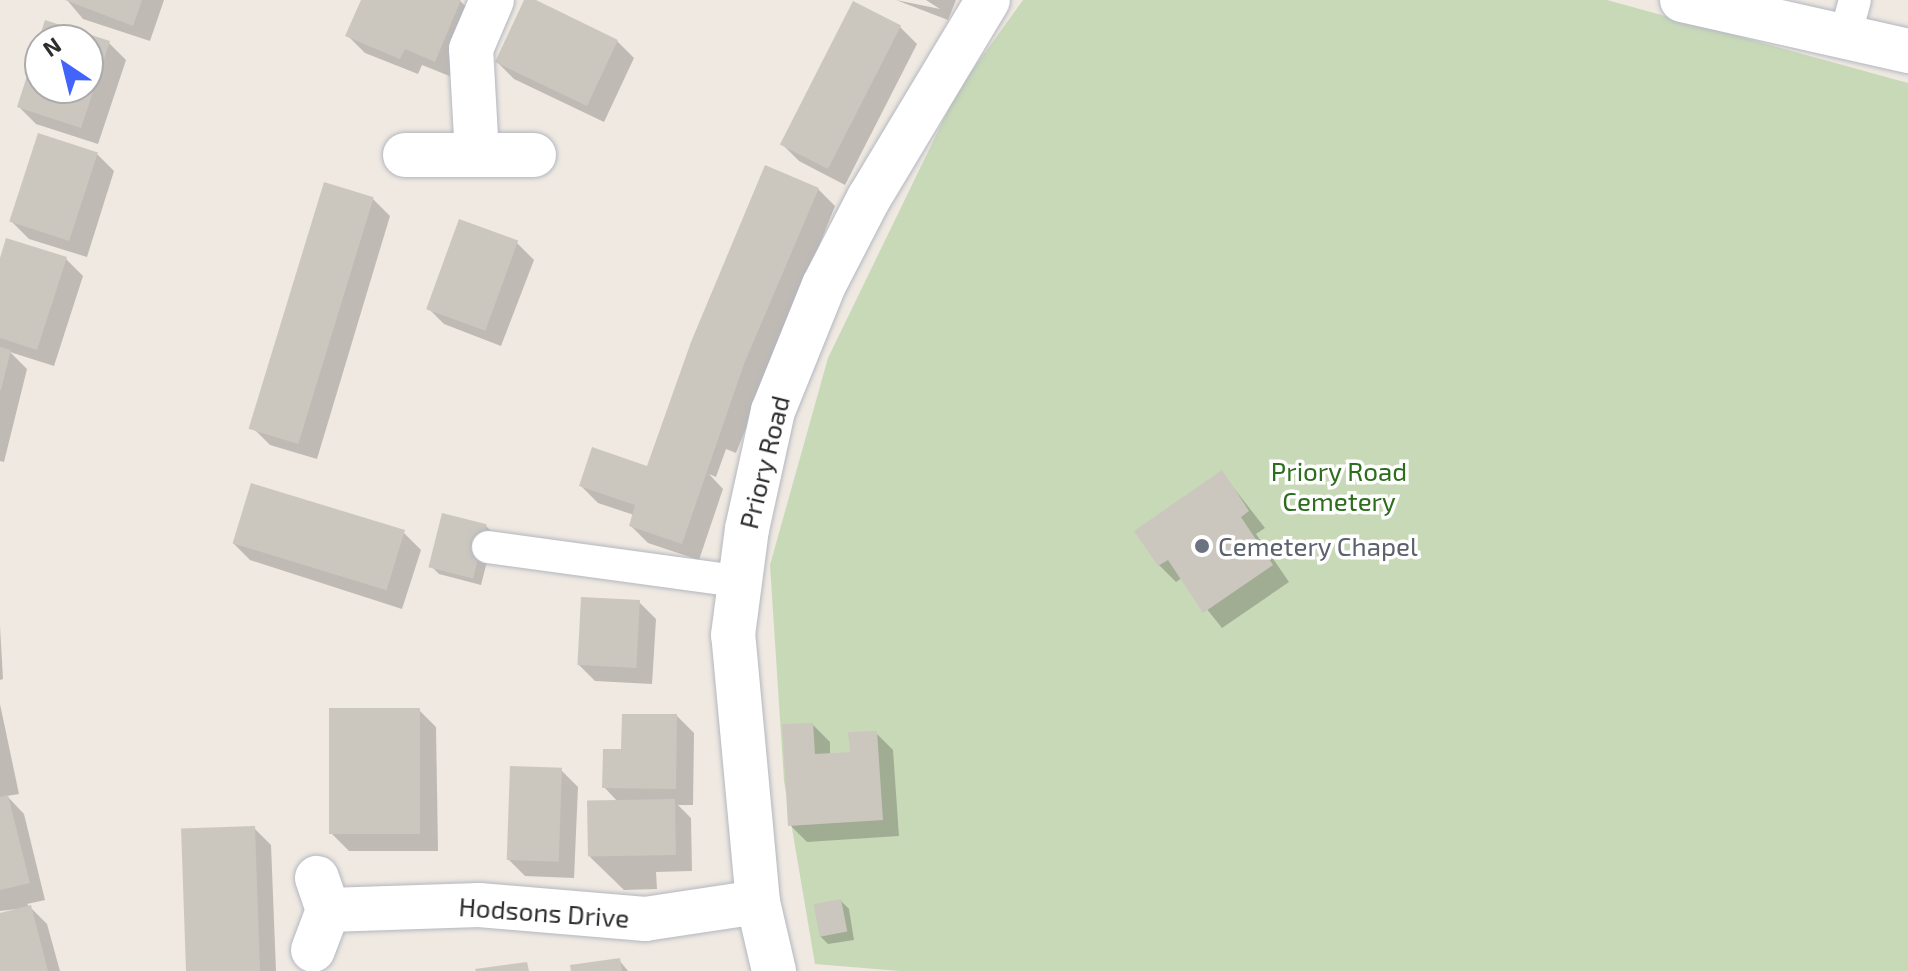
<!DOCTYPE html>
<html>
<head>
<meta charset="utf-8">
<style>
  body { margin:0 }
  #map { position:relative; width:1908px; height:971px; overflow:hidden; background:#efe9e1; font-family:"Exo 2",sans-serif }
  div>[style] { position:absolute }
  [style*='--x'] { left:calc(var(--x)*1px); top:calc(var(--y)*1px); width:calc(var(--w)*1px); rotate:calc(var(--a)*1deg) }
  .cemetery>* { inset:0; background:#c8d9b8 }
  .shadow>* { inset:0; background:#0003 }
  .building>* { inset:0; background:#cbc7bf; transform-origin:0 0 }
  .roads { filter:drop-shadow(0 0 2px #b4b7c1) drop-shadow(0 0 2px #b4b7c1) }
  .service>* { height:32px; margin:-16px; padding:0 16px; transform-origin:16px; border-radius:16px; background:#fff }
  .minor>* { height:44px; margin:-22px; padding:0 22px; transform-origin:22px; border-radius:22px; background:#fff }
  .tertiary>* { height:44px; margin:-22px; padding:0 22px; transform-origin:22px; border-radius:22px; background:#fff }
  .dots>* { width:22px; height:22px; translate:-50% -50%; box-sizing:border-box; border:4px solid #fff; border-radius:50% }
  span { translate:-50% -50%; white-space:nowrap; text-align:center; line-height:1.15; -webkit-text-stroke:7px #fff; paint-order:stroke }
  .street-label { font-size:26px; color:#2e2e2e }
  .park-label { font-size:26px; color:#2c6e1b }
  .worship-label { font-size:26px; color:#5b616d }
  .left { translate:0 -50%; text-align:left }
  .north { position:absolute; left:24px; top:24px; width:80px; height:80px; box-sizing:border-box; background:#fff; border:2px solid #ababab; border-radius:50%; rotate:325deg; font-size:22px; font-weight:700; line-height:32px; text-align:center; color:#2e2e2e }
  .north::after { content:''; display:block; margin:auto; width:28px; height:36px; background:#4264fb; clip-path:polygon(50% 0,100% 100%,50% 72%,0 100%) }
</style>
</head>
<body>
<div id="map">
  <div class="cemetery">
    <i style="clip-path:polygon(1023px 0,1607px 0,1908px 83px,1908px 971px,900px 971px,815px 964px,784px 781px,770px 565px,828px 358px,958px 90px)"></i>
  </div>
  <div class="shadow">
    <i style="clip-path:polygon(67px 0,164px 0,150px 41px,83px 19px)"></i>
    <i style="clip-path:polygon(363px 0,459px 0,477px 17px,452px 77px,422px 65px,418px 74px,365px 53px,348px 36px)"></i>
    <i style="clip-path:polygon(526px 0,617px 41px,634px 58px,604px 122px,514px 79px,497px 62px)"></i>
    <i style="clip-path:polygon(896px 0,940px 9px,926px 0,956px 0,948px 20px)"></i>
    <i style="clip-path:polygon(46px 22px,109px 43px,126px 60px,98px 144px,36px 124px,19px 107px,40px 42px,40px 88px,88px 88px,88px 40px,41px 40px)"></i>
    <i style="clip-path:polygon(900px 27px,917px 44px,845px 185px,799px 161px,782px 144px)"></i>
    <i style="clip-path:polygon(97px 154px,114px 171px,87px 257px,29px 239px,12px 222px)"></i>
    <i style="clip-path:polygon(818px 189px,835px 206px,736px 453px,726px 449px,716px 477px,709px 474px,723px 489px,699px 560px,648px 543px,631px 526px,634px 515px,598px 503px,581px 486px,648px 468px)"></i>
    <i style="clip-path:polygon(373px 199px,390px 216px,317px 459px,270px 445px,253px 428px)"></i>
    <i style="clip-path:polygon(517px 243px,534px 260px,501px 346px,444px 324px,427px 307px)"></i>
    <i style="clip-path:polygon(66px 259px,83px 276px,54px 366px,10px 352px,27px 369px,4px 462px,0 461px,0 265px)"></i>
    <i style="clip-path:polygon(1222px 473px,1265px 528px,1256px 534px,1289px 582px,1222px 628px,1182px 578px,1176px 582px,1159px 565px)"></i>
    <i style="clip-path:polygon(486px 526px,494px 534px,481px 585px,439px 574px,431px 566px)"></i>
    <i style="clip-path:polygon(404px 533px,421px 550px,402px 609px,250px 560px,233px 543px)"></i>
    <i style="clip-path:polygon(639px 602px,656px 619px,652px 684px,595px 681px,578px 664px)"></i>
    <i style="clip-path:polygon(0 626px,3px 679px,0 680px)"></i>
    <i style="clip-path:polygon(0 704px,19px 794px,7px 796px,24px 814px,45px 900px,27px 904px,47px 924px,60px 971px,0 971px,0 915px,25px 908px,0 911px)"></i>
    <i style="clip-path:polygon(419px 710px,436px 727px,438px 851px,349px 851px,332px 834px)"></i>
    <i style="clip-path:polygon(677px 716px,694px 733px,693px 805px,678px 805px,691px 818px,692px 871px,656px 872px,657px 889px,624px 890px,590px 857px,619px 803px,604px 787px,623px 751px)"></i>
    <i style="clip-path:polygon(813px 725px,830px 742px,830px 755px,852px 754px,876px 733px,893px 750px,899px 836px,807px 842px,790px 825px)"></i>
    <i style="clip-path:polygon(561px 770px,578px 787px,574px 878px,525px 876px,508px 859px)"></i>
    <i style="clip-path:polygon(254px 828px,271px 845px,276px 971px,188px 971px)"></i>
    <i style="clip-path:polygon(841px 901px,849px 909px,854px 940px,828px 944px,820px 936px)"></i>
    <i style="clip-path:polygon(619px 960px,628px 971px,573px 971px)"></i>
  </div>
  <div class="building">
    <i style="clip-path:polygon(65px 0,142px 0,133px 26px)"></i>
    <i style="clip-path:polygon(361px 0,461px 0,435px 62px,405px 49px,400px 59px,345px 36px)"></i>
    <i style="clip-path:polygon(524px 0,536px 0,618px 40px,587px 106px,495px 62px)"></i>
    <i style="left:853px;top:1px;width:54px;height:161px;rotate:27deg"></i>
    <i style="clip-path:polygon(evenodd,45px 20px,110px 41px,81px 128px,17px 107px,45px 20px,40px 40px,88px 40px,88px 88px,40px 88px,40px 40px)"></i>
    <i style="left:38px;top:133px;width:63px;height:93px;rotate:18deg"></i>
    <i style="clip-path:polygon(765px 165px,819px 188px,744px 364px,682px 544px,629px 526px,635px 505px,579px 486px,592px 447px,647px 466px,691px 342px)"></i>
    <i style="left:324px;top:182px;width:52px;height:258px;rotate:17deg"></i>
    <i style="left:459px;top:219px;width:63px;height:96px;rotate:20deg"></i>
    <i style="clip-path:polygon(6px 238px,67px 257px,37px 350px,0 338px,0 258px)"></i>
    <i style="clip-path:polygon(0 347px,11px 350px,1px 390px,0 390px)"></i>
    <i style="clip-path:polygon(1222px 470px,1249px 511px,1241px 517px,1273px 565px,1203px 613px,1168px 560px,1158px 566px,1134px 531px)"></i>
    <i style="left:251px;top:483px;width:161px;height:63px;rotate:17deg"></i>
    <i style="left:442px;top:513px;width:46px;height:56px;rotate:14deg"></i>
    <i style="left:581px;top:597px;width:59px;height:68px;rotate:3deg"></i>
    <i style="left:420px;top:708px;width:126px;height:91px;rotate:90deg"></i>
    <i style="clip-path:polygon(622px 714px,677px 714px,676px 789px,602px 788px,603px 749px,621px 749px)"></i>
    <i style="clip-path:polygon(813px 723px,815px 754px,850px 752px,848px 732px,877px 731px,883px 820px,788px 826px,782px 724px)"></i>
    <i style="left:510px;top:766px;width:52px;height:94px;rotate:2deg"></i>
    <i style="clip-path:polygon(8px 795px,30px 883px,0 890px,0 797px)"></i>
    <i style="left:675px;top:799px;width:56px;height:88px;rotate:89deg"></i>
    <i style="left:255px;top:826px;width:145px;height:74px;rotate:88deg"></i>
    <i style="left:841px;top:899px;width:33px;height:28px;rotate:79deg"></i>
    <i style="clip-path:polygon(31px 905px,48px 971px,0 971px,0 913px)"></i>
    <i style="clip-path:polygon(620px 958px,622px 971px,571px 971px,570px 965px)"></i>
    <i style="clip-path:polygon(527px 962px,529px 971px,476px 971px,475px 969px)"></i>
  </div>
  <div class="roads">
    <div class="service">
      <i style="--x:1845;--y:37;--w:38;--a:-75"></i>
      <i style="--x:488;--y:547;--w:251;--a:7.8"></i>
    </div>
    <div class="minor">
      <i style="--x:405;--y:155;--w:129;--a:0"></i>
      <i style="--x:477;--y:155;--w:106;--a:-93.2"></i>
      <i style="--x:471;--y:49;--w:53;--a:-66.8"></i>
      <i style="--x:328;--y:910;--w:151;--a:-1.9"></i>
      <i style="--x:479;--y:905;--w:167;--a:4.8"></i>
      <i style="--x:645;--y:919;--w:114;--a:-8.6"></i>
      <i style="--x:313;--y:950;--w:43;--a:-69.4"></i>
      <i style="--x:328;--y:910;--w:34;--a:-109"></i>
      <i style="--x:774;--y:971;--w:71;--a:-103.1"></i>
      <i style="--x:758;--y:902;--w:268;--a:-95.3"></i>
      <i style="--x:733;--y:635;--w:107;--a:-82.5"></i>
      <i style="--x:747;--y:529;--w:121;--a:-77.6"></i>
      <i style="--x:773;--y:411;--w:136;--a:-68"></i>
      <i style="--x:824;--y:285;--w:98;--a:-62.7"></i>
      <i style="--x:869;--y:198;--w:231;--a:-59"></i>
    </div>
    <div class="tertiary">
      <i style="--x:1682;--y:0;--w:232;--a:12.7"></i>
    </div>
  </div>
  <div class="dots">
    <i style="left:1202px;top:546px;background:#6b7280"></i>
  </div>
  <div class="street-label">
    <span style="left:764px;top:462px;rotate:-76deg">Priory Road</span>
    <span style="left:544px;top:912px;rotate:4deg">Hodsons Drive</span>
  </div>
  <div class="park-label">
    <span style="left:1339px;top:486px">Priory Road<br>Cemetery</span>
  </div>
  <div class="worship-label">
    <span class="left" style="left:1218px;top:546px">Cemetery Chapel</span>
  </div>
  <div class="north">N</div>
</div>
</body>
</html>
